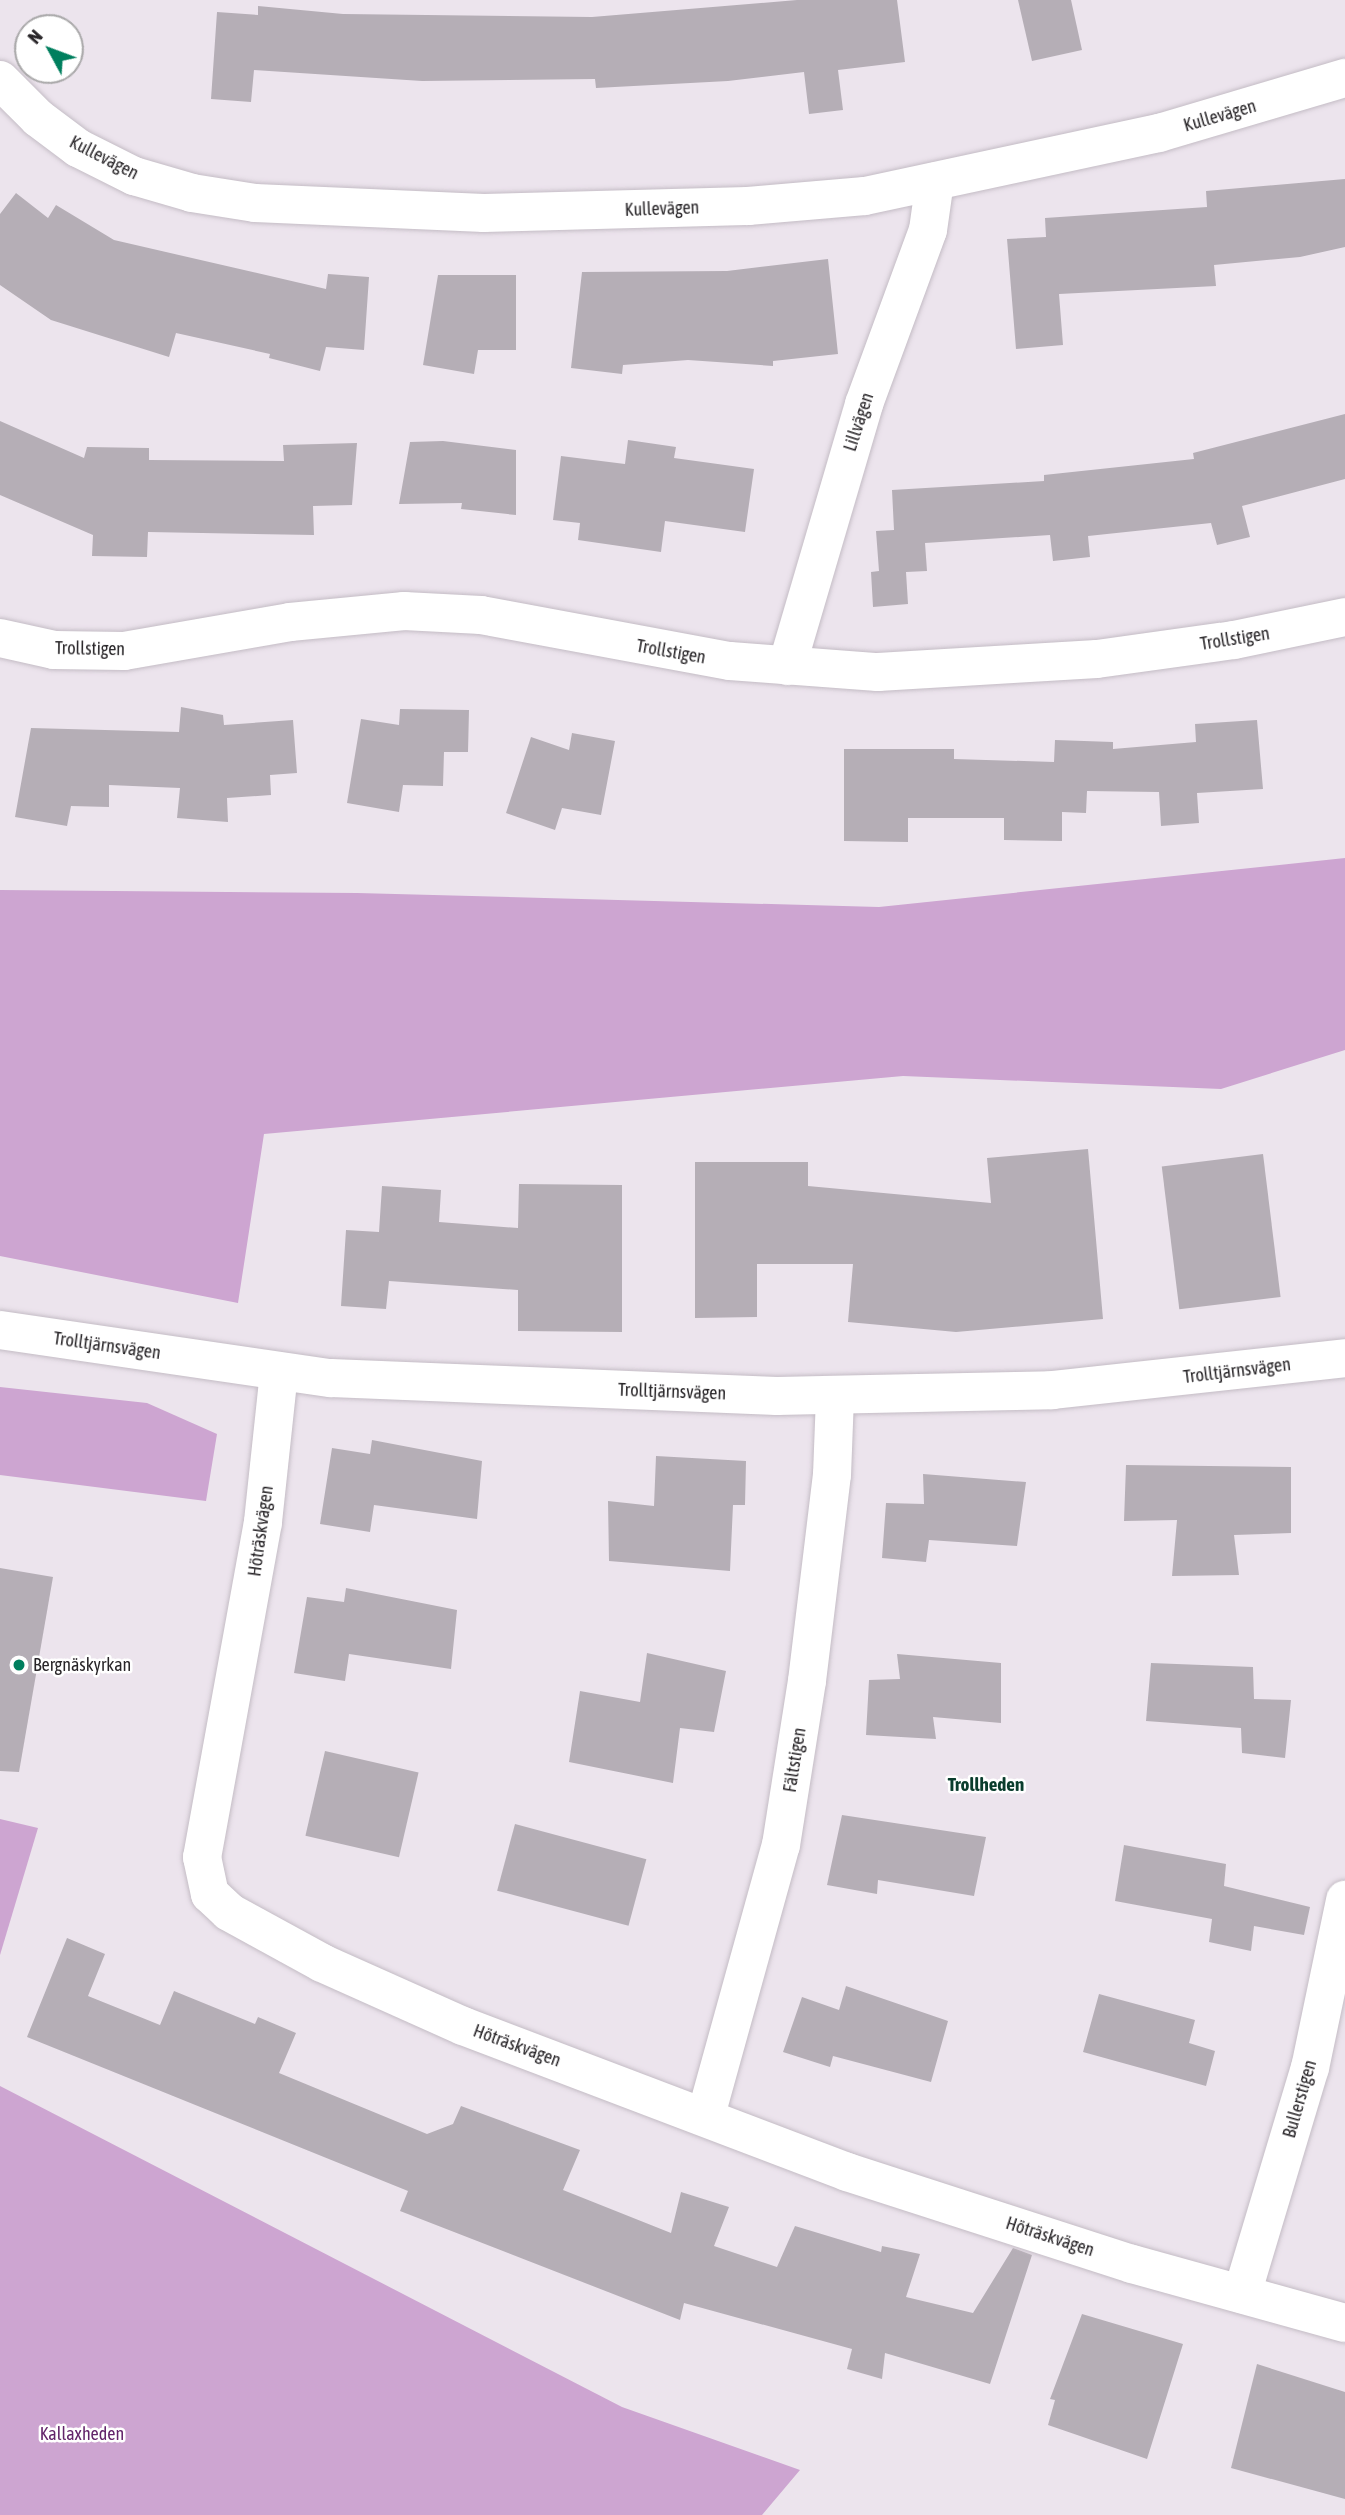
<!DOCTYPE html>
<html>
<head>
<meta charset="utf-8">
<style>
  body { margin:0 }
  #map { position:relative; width:1345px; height:2515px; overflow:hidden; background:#ece4ed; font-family:"Asap Condensed",sans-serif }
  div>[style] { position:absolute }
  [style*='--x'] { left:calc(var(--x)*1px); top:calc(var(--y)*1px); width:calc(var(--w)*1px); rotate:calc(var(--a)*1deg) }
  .green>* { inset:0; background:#cda5d1 }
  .building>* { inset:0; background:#b5aeb6; transform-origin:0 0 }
  .roads { filter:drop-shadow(0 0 2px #c4bcc5) drop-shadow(0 0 2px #c4bcc5) }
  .minor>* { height:38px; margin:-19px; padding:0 19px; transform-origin:19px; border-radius:19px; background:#fff }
  .dots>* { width:19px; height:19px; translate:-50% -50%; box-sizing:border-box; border:4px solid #fff; border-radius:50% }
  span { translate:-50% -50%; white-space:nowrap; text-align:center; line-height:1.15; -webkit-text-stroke:5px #fff; paint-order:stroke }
  .street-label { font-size:18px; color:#282528 }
  .poi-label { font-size:18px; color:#282528 }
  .left { translate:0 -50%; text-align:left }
  .park-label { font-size:18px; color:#63246a }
  .neighbourhood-label { font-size:19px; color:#0a3d2d; font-weight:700 }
  .north { position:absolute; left:14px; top:14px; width:70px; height:70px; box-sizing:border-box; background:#fff; border:2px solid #a9a8a9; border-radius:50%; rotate:311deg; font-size:19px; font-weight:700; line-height:28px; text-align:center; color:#282528 }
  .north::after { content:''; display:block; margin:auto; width:24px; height:32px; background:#007f5e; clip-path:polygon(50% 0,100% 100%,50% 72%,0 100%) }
</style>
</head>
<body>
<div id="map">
  <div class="green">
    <i style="clip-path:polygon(1345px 858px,1345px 1050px,1221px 1089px,903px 1076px,264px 1134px,238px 1303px,0 1256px,0 890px,357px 893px,879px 907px)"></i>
    <i style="clip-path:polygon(0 1387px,147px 1403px,217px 1434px,206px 1501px,0 1475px)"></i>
    <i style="clip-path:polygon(0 1819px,38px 1828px,0 1955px)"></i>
    <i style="clip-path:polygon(0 2086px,622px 2407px,800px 2470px,762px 2515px,0 2515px)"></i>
  </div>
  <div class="building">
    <i style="clip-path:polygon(797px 0,897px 0,905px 62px,838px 70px,843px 110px,809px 114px,804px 72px,728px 81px,596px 88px,595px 79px,422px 81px,254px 70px,251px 102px,211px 99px,217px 12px,258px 15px,258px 6px,343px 14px,592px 17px)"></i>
    <i style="clip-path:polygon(1018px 0,1071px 0,1082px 50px,1032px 61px)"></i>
    <i style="clip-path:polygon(1345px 179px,1345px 247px,1300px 257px,1214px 265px,1216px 286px,1059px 294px,1063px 345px,1016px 349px,1007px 239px,1046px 237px,1045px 218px,1207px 207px,1206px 191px)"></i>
    <i style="clip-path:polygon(16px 193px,48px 218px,56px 205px,114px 240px,326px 289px,328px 274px,369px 277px,364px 350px,326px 347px,320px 371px,269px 358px,270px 354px,176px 333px,169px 357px,51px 320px,0 285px,0 214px)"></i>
    <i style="clip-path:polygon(828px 259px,838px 354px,773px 361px,773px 366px,688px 360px,623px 365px,622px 374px,571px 368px,582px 272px,727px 271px)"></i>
    <i style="clip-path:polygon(438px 275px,516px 275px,516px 350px,478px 350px,474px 374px,423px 365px)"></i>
    <i style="clip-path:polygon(1345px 414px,1345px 479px,1242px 506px,1250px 537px,1217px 545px,1211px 523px,1088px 536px,1090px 557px,1053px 561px,1050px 535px,925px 543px,927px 571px,906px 572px,908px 604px,873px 607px,871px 572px,879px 571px,876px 531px,894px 530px,892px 490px,1044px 481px,1044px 475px,1194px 459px,1193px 453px)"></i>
    <i style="clip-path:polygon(0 421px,84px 458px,87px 447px,149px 448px,149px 460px,284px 461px,283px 445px,357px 443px,352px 505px,313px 506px,314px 535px,148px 532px,147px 557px,92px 556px,93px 535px,0 495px)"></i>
    <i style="clip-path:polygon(628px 440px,676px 447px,674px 458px,754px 469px,745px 532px,665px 521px,661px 552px,578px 540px,580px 523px,553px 520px,561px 456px,625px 464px)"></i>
    <i style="clip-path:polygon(443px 441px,516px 450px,516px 515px,461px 509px,462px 503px,399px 504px,410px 442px)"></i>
    <i style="clip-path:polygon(181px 707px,223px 715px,224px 725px,293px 720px,297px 773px,270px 775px,271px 795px,227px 798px,228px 822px,177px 818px,180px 788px,109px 785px,109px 807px,71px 806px,67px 826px,15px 817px,31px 728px,179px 732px)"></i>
    <i style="clip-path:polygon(400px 709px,469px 710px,468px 752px,444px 752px,443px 786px,403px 785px,399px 812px,347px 803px,361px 719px,399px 725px)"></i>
    <i style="clip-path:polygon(1257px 720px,1263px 789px,1197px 793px,1199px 823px,1161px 826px,1159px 792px,1087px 791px,1086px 813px,1062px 812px,1062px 841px,1004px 840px,1004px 818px,908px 818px,908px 842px,844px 841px,844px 749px,954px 749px,954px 759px,1054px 762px,1055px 740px,1113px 742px,1113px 749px,1196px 742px,1195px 724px)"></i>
    <i style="clip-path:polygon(572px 733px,615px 741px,601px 815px,562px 808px,555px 830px,506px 813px,531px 737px,569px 750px)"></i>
    <i style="clip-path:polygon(1088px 1149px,1103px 1319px,956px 1332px,848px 1322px,853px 1264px,757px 1264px,757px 1317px,695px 1318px,695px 1162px,808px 1162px,808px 1186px,991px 1203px,987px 1158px)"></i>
    <i style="left:1263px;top:1154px;width:144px;height:102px;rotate:83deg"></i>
    <i style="clip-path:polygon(519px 1184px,622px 1185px,622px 1332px,518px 1331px,518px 1290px,389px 1281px,386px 1309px,341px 1306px,346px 1230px,379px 1232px,382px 1186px,441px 1190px,439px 1222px,518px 1228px)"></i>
    <i style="clip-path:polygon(372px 1440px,482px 1461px,477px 1519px,374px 1505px,370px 1532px,320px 1524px,332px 1448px,370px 1454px)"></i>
    <i style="clip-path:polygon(656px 1456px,746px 1461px,745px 1505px,733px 1505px,730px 1571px,609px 1561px,608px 1501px,654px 1506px)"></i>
    <i style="clip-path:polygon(1126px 1465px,1291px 1467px,1291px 1533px,1234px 1535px,1239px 1575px,1172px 1576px,1177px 1520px,1124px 1521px)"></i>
    <i style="clip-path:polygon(923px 1474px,1026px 1482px,1017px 1546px,929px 1540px,926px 1562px,882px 1558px,886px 1503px,924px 1504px)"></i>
    <i style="clip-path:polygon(0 1568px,53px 1577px,19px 1772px,0 1771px)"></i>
    <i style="clip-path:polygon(346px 1588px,457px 1610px,451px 1669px,349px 1654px,345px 1681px,294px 1673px,307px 1597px,344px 1602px)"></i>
    <i style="clip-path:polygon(647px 1653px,726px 1671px,714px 1732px,680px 1728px,673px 1783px,569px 1762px,580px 1691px,640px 1702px)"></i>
    <i style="clip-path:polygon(897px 1654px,1001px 1663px,1001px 1723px,933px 1717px,936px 1739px,866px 1735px,869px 1680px,900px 1679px)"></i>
    <i style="clip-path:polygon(1151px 1663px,1253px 1667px,1254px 1699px,1291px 1700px,1285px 1758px,1242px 1753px,1241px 1728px,1146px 1721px)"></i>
    <i style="left:325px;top:1751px;width:96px;height:87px;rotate:13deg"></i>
    <i style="clip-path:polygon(842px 1815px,986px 1837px,974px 1896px,878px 1880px,877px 1894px,827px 1885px)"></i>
    <i style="left:515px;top:1824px;width:136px;height:69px;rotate:15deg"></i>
    <i style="clip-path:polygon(1124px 1845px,1226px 1864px,1224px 1886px,1310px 1907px,1304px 1935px,1254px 1926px,1251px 1951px,1209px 1942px,1212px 1919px,1115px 1901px)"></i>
    <i style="clip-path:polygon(67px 1938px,105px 1954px,88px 1996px,160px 2025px,174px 1991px,255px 2024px,258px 2017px,296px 2033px,279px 2073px,427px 2134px,453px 2124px,461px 2106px,580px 2150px,563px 2190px,671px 2233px,681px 2192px,729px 2207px,714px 2246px,777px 2267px,795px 2226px,881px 2252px,882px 2246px,920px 2254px,906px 2297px,973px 2313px,1013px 2248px,1032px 2255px,990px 2384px,885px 2353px,882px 2379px,847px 2369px,852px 2349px,684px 2303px,680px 2320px,400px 2211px,408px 2191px,27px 2037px)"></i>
    <i style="clip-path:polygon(846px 1986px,948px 2021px,931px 2082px,833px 2056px,830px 2067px,783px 2052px,802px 1997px,839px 2010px)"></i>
    <i style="clip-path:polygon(1099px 1994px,1195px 2020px,1189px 2043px,1215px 2051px,1206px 2086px,1083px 2052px)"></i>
    <i style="clip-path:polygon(1082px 2314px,1183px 2344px,1147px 2459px,1048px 2425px,1055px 2400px,1050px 2399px)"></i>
    <i style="clip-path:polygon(1257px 2364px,1345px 2392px,1345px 2499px,1231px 2468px)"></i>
  </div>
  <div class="roads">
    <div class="minor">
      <i style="--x:0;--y:80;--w:54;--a:45"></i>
      <i style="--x:38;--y:118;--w:50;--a:36.9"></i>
      <i style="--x:78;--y:148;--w:63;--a:26.6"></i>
      <i style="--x:134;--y:176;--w:60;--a:16.3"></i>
      <i style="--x:192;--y:193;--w:64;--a:9"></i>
      <i style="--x:255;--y:203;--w:229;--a:2.5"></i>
      <i style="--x:484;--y:213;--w:264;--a:-1.5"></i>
      <i style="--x:748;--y:206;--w:117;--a:-4.9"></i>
      <i style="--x:865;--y:196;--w:301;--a:-12.1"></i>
      <i style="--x:1159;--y:133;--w:194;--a:-16.5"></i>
      <i style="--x:0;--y:638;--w:55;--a:12.5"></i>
      <i style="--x:54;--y:650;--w:70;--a:0.8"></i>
      <i style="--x:124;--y:651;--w:169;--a:-9.9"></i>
      <i style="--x:290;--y:622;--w:115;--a:-5.5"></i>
      <i style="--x:404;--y:611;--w:77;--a:3"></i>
      <i style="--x:481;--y:615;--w:253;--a:10.5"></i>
      <i style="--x:730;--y:661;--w:148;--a:4.3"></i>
      <i style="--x:878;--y:672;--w:219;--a:-3.4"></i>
      <i style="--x:1097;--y:659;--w:138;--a:-7.9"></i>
      <i style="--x:1234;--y:640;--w:113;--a:-11.7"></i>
      <i style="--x:787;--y:666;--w:273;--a:-73.6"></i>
      <i style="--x:864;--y:404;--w:185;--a:-69.8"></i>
      <i style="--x:928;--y:230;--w:49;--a:-81.9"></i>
      <i style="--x:0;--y:1330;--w:334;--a:8.3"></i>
      <i style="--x:331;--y:1378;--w:446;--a:2.3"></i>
      <i style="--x:777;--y:1396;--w:275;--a:-1.2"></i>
      <i style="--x:1052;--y:1390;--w:295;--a:-6.2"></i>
      <i style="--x:279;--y:1372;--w:151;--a:96.1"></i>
      <i style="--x:263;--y:1522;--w:341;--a:100.3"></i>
      <i style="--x:202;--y:1857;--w:38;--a:78"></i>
      <i style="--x:210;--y:1894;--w:26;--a:43"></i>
      <i style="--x:229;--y:1912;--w:106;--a:28.7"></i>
      <i style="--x:322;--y:1963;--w:154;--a:24.1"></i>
      <i style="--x:463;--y:2026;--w:411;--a:20.8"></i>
      <i style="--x:847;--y:2172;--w:299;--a:17.9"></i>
      <i style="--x:1132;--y:2264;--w:221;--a:15.5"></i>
      <i style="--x:706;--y:2115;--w:280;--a:-74.5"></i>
      <i style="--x:781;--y:1845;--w:166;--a:-81"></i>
      <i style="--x:807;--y:1681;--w:208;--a:-83.1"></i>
      <i style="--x:832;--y:1475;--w:79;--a:-87.8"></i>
      <i style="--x:1242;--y:2294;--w:236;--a:-73.3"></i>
      <i style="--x:1310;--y:2068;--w:172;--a:-78.2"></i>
    </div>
  </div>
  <div class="dots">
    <i style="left:19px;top:1665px;background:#007f5e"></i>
  </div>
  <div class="street-label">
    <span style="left:1220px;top:116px;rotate:-16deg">Kullevägen</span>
    <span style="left:104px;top:158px;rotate:27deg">Kullevägen</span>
    <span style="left:662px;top:209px;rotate:-2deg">Kullevägen</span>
    <span style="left:859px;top:422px;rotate:-72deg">Lillvägen</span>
    <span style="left:1235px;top:639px;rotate:-9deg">Trollstigen</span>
    <span style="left:90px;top:649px;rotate:1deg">Trollstigen</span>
    <span style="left:671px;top:652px;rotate:10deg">Trollstigen</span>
    <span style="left:107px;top:1346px;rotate:8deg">Trolltjärnsvägen</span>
    <span style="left:1237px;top:1371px;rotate:-7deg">Trolltjärnsvägen</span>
    <span style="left:672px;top:1392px;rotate:2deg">Trolltjärnsvägen</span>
    <span style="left:261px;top:1531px;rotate:-82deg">Höträskvägen</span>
    <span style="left:795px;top:1760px;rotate:-81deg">Fältstigen</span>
    <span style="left:517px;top:2046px;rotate:20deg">Höträskvägen</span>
    <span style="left:1300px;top:2099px;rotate:-74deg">Bullerstigen</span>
    <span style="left:1050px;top:2237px;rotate:18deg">Höträskvägen</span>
  </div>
  <div class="poi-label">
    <span class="left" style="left:33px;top:1665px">Bergnäskyrkan</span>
  </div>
  <div class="park-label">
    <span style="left:82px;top:2434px">Kallaxheden</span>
  </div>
  <div class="neighbourhood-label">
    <span style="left:986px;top:1785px">Trollheden</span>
  </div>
  <div class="north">N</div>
</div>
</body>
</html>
